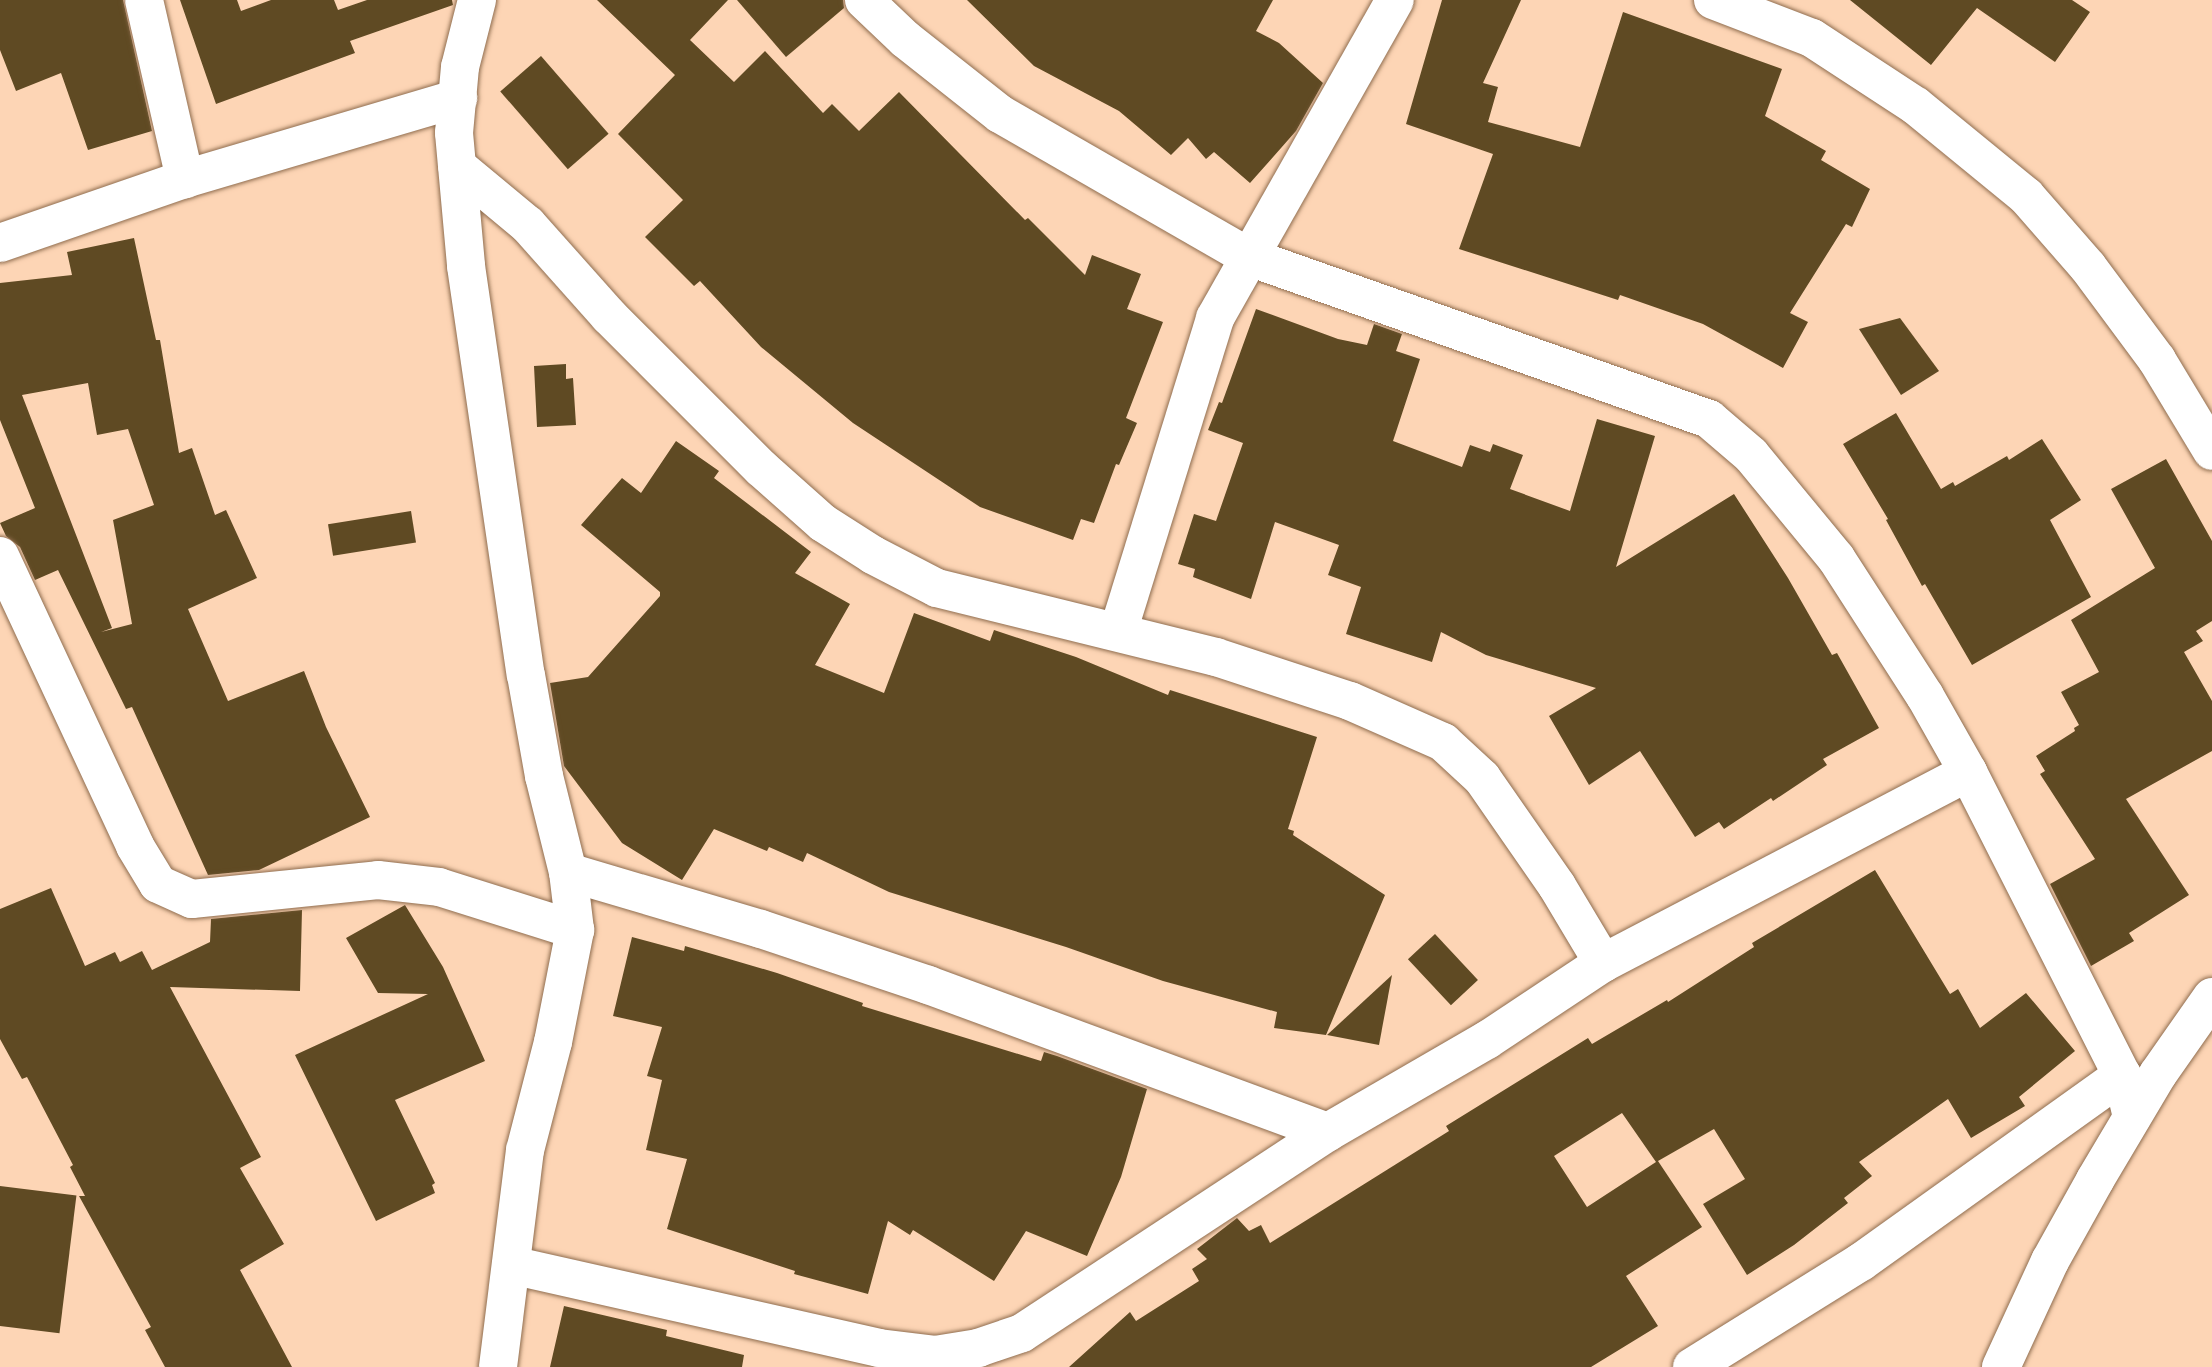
<!DOCTYPE html>
<html>
<head>
<meta charset="utf-8">
<style>
  body { margin:0 }
  #map { position:relative; width:2212px; height:1367px; overflow:hidden; background:#fdd5b5; font-family:"Open Sans",sans-serif }
  div>[style] { position:absolute }
  [style*='--x'] { left:calc(var(--x)*1px); top:calc(var(--y)*1px); width:calc(var(--w)*1px); rotate:calc(var(--a)*1deg) }
  .building>* { inset:0; background:#5f4a23; transform-origin:0 0 }
  .roads { filter:drop-shadow(0 0 2px #8f6d4f) drop-shadow(0 0 2px #8f6d4f) }
  .minor>* { height:38px; margin:-19px; padding:0 19px; transform-origin:19px; border-radius:19px; background:#fff }
  span { translate:-50% -50%; white-space:nowrap; text-align:center; line-height:1.15; -webkit-text-stroke:7px #fdd5b5; paint-order:stroke }
</style>
</head>
<body>
<div id="map">
  <div class="building">
    <i style="clip-path:polygon(0 0,123px 0,152px 131px,88px 150px,61px 73px,16px 91px,0 50px)"></i>
    <i style="clip-path:polygon(180px 0,237px 0,241px 11px,271px 0,334px 0,338px 10px,367px 0,452px 0,453px 5px,350px 41px,355px 53px,216px 104px)"></i>
    <i style="clip-path:polygon(597px 0,728px 0,690px 40px,734px 82px,765px 51px,823px 113px,832px 104px,859px 131px,899px 92px,1025px 220px,1028px 218px,1085px 275px,1092px 255px,1141px 274px,1127px 309px,1163px 322px,1126px 418px,1137px 423px,1119px 465px,1116px 464px,1094px 523px,1081px 519px,1073px 540px,980px 507px,853px 423px,761px 347px,700px 281px,694px 286px,645px 237px,683px 200px,618px 134px,675px 75px)"></i>
    <i style="clip-path:polygon(737px 0,843px 0,844px 8px,786px 57px)"></i>
    <i style="clip-path:polygon(967px 0,1273px 0,1256px 31px,1279px 43px,1323px 83px,1296px 131px,1250px 183px,1214px 152px,1206px 159px,1188px 138px,1171px 155px,1119px 111px,1034px 66px)"></i>
    <i style="clip-path:polygon(1442px 0,1521px 0,1483px 83px,1498px 87px,1488px 122px,1580px 147px,1623px 12px,1782px 69px,1765px 116px,1826px 151px,1821px 160px,1870px 189px,1852px 227px,1846px 224px,1790px 313px,1808px 322px,1783px 368px,1703px 324px,1620px 295px,1618px 300px,1459px 249px,1493px 154px,1406px 124px)"></i>
    <i style="clip-path:polygon(1850px 0,2072px 0,2090px 12px,2055px 62px,1977px 8px,1931px 65px)"></i>
    <i style="left:541px;top:56px;width:103px;height:54px;rotate:49deg"></i>
    <i style="clip-path:polygon(evenodd,134px 238px,156px 340px,160px 340px,179px 453px,192px 448px,215px 515px,226px 510px,257px 578px,188px 609px,228px 701px,304px 671px,326px 727px,370px 817px,259px 870px,208px 875px,132px 707px,126px 709px,58px 570px,35px 580px,20px 547px,6px 536px,0 523px,35px 508px,0 420px,0 283px,72px 275px,67px 252px,134px 238px,88px 383px,97px 435px,128px 429px,154px 505px,113px 520px,132px 624px,101px 632px,112px 628px,22px 395px,88px 383px)"></i>
    <i style="clip-path:polygon(1256px 309px,1338px 339px,1367px 345px,1374px 324px,1402px 334px,1396px 351px,1420px 359px,1393px 441px,1462px 467px,1470px 445px,1490px 452px,1493px 444px,1523px 455px,1510px 489px,1570px 511px,1597px 419px,1655px 436px,1616px 567px,1734px 494px,1788px 578px,1832px 655px,1837px 653px,1879px 728px,1823px 759px,1827px 765px,1773px 801px,1771px 798px,1724px 829px,1719px 822px,1695px 837px,1640px 751px,1589px 785px,1549px 716px,1596px 688px,1486px 655px,1441px 632px,1432px 662px,1346px 634px,1361px 587px,1328px 575px,1339px 545px,1275px 522px,1251px 599px,1193px 577px,1195px 569px,1178px 564px,1194px 514px,1216px 521px,1243px 443px,1208px 430px,1219px 402px,1222px 403px)"></i>
    <i style="clip-path:polygon(1900px 318px,1939px 371px,1901px 395px,1859px 329px)"></i>
    <i style="clip-path:polygon(566px 364px,566px 379px,573px 378px,576px 425px,537px 427px,534px 366px)"></i>
    <i style="clip-path:polygon(1896px 413px,1941px 489px,1953px 482px,1955px 486px,2007px 456px,2009px 460px,2042px 439px,2081px 500px,2050px 520px,2091px 597px,1972px 665px,1925px 584px,1922px 586px,1886px 520px,1888px 519px,1843px 444px)"></i>
    <i style="clip-path:polygon(676px 441px,719px 471px,714px 478px,811px 552px,795px 573px,850px 604px,815px 665px,884px 693px,914px 613px,990px 641px,994px 630px,1076px 657px,1168px 695px,1170px 690px,1317px 737px,1288px 829px,1294px 831px,1293px 835px,1385px 895px,1326px 1035px,1274px 1028px,1277px 1012px,1163px 981px,1066px 947px,889px 892px,807px 853px,803px 862px,769px 847px,767px 851px,714px 829px,682px 880px,622px 843px,564px 766px,550px 683px,588px 677px,660px 596px,660px 592px,581px 525px,622px 478px,641px 493px)"></i>
    <i style="clip-path:polygon(2166px 459px,2212px 541px,2212px 621px,2196px 631px,2203px 641px,2184px 652px,2212px 701px,2212px 751px,2126px 799px,2189px 895px,2129px 933px,2134px 941px,2091px 966px,2050px 884px,2095px 859px,2040px 774px,2045px 771px,2036px 756px,2075px 731px,2074px 728px,2079px 725px,2061px 692px,2099px 672px,2071px 620px,2155px 568px,2111px 489px)"></i>
    <i style="left:411px;top:511px;width:32px;height:84px;rotate:81deg"></i>
    <i style="clip-path:polygon(evenodd,1875px 870px,1950px 994px,1958px 989px,1980px 1028px,2026px 993px,2075px 1051px,2019px 1097px,2025px 1106px,1971px 1138px,1948px 1099px,1859px 1162px,1872px 1176px,1844px 1198px,1848px 1203px,1794px 1245px,1747px 1275px,1703px 1204px,1745px 1179px,1714px 1129px,1658px 1161px,1702px 1227px,1626px 1276px,1658px 1326px,1591px 1367px,1069px 1367px,1130px 1312px,1136px 1321px,1199px 1281px,1192px 1269px,1207px 1259px,1197px 1249px,1237px 1218px,1249px 1231px,1261px 1225px,1270px 1243px,1449px 1131px,1446px 1126px,1588px 1038px,1592px 1044px,1667px 1000px,1668px 1002px,1754px 947px,1752px 943px,1875px 870px,1622px 1113px,1656px 1162px,1587px 1207px,1554px 1156px,1622px 1113px)"></i>
    <i style="clip-path:polygon(51px 888px,85px 966px,115px 952px,120px 962px,142px 951px,152px 970px,210px 942px,211px 919px,302px 910px,300px 991px,170px 987px,261px 1157px,240px 1168px,284px 1244px,240px 1270px,292px 1367px,165px 1367px,145px 1330px,151px 1327px,79px 1196px,85px 1196px,70px 1167px,73px 1165px,27px 1077px,22px 1079px,0 1039px,0 909px)"></i>
    <i style="clip-path:polygon(405px 905px,443px 967px,485px 1061px,395px 1100px,435px 1183px,432px 1185px,435px 1193px,376px 1221px,295px 1055px,428px 994px,378px 993px,346px 938px)"></i>
    <i style="left:1435px;top:934px;width:63px;height:37px;rotate:47deg"></i>
    <i style="clip-path:polygon(632px 937px,684px 951px,685px 946px,777px 973px,863px 1003px,862px 1006px,1041px 1061px,1044px 1052px,1057px 1056px,1147px 1089px,1121px 1177px,1087px 1256px,1026px 1231px,994px 1281px,913px 1230px,910px 1235px,888px 1221px,868px 1294px,794px 1274px,795px 1271px,667px 1229px,687px 1159px,646px 1150px,662px 1080px,647px 1076px,662px 1027px,613px 1016px)"></i>
    <i style="clip-path:polygon(1392px 975px,1379px 1045px,1327px 1035px)"></i>
    <i style="left:0;top:1186px;width:77px;height:139px;rotate:7deg"></i>
    <i style="clip-path:polygon(564px 1306px,667px 1330px,666px 1336px,744px 1355px,742px 1367px,550px 1367px)"></i>
  </div>
  <div class="roads">
    <div class="minor">
      <i style="--x:144;--y:0;--w:184;--a:77.1"></i>
      <i style="--x:477;--y:0;--w:69;--a:104.2"></i>
      <i style="--x:460;--y:67;--w:66;--a:95.2"></i>
      <i style="--x:454;--y:133;--w:134;--a:84.8"></i>
      <i style="--x:466;--y:266;--w:413;--a:81.7"></i>
      <i style="--x:526;--y:675;--w:103;--a:79.9"></i>
      <i style="--x:544;--y:776;--w:99;--a:76"></i>
      <i style="--x:568;--y:872;--w:58;--a:83.1"></i>
      <i style="--x:575;--y:930;--w:114;--a:101.1"></i>
      <i style="--x:553;--y:1042;--w:112;--a:104.5"></i>
      <i style="--x:525;--y:1150;--w:219;--a:97.1"></i>
      <i style="--x:864;--y:0;--w:57;--a:43.6"></i>
      <i style="--x:905;--y:39;--w:121;--a:38.3"></i>
      <i style="--x:1000;--y:114;--w:287;--a:29.9"></i>
      <i style="--x:1249;--y:257;--w:488;--a:19.4"></i>
      <i style="--x:1709;--y:419;--w:55;--a:40.6"></i>
      <i style="--x:1751;--y:455;--w:134;--a:50.5"></i>
      <i style="--x:1836;--y:558;--w:164;--a:57.2"></i>
      <i style="--x:1925;--y:696;--w:87;--a:60.5"></i>
      <i style="--x:1968;--y:772;--w:340;--a:63.1"></i>
      <i style="--x:2122;--y:1075;--w:43;--a:76.6"></i>
      <i style="--x:1713;--y:0;--w:106;--a:21"></i>
      <i style="--x:1812;--y:38;--w:124;--a:33.2"></i>
      <i style="--x:1916;--y:106;--w:142;--a:39.3"></i>
      <i style="--x:2026;--y:196;--w:94;--a:48.9"></i>
      <i style="--x:2088;--y:267;--w:116;--a:53.4"></i>
      <i style="--x:2157;--y:360;--w:106;--a:58.9"></i>
      <i style="--x:457;--y:166;--w:92;--a:39.7"></i>
      <i style="--x:528;--y:225;--w:122;--a:48.3"></i>
      <i style="--x:609;--y:316;--w:215;--a:45"></i>
      <i style="--x:761;--y:468;--w:83;--a:41.6"></i>
      <i style="--x:823;--y:523;--w:59;--a:32.6"></i>
      <i style="--x:873;--y:555;--w:72;--a:27.3"></i>
      <i style="--x:937;--y:588;--w:287;--a:13.9"></i>
      <i style="--x:1216;--y:657;--w:141;--a:18.2"></i>
      <i style="--x:1350;--y:701;--w:102;--a:23.8"></i>
      <i style="--x:1443;--y:742;--w:53;--a:42.7"></i>
      <i style="--x:1482;--y:778;--w:131;--a:55.2"></i>
      <i style="--x:1557;--y:886;--w:90;--a:59.1"></i>
      <i style="--x:0;--y:243;--w:196;--a:-19.1"></i>
      <i style="--x:185;--y:179;--w:285;--a:-16.5"></i>
      <i style="--x:0;--y:556;--w:320;--a:65"></i>
      <i style="--x:135;--y:846;--w:44;--a:58.8"></i>
      <i style="--x:158;--y:884;--w:37;--a:24"></i>
      <i style="--x:192;--y:899;--w:187;--a:-5.8"></i>
      <i style="--x:378;--y:880;--w:61;--a:6.5"></i>
      <i style="--x:439;--y:887;--w:143;--a:17.5"></i>
      <i style="--x:1118;--y:632;--w:329;--a:-72.8"></i>
      <i style="--x:1215;--y:318;--w:365;--a:-60.5"></i>
      <i style="--x:568;--y:872;--w:201;--a:16.5"></i>
      <i style="--x:761;--y:929;--w:176;--a:18.5"></i>
      <i style="--x:928;--y:985;--w:426;--a:20.2"></i>
      <i style="--x:511;--y:1265;--w:377;--a:12.7"></i>
      <i style="--x:879;--y:1348;--w:56;--a:7.1"></i>
      <i style="--x:935;--y:1355;--w:44;--a:-9.2"></i>
      <i style="--x:978;--y:1348;--w:46;--a:-18.8"></i>
      <i style="--x:1022;--y:1333;--w:366;--a:-33.3"></i>
      <i style="--x:1328;--y:1132;--w:184;--a:-30.1"></i>
      <i style="--x:1487;--y:1040;--w:139;--a:-33.6"></i>
      <i style="--x:1603;--y:963;--w:412;--a:-27.6"></i>
      <i style="--x:1692;--y:1367;--w:199;--a:-31.9"></i>
      <i style="--x:1861;--y:1262;--w:321;--a:-35.6"></i>
      <i style="--x:2001;--y:1367;--w:117;--a:-65.2"></i>
      <i style="--x:2050;--y:1261;--w:93;--a:-60.9"></i>
      <i style="--x:2095;--y:1180;--w:123;--a:-59.3"></i>
      <i style="--x:2158;--y:1074;--w:94;--a:-55"></i>
    </div>
  </div>
</div>
</body>
</html>
